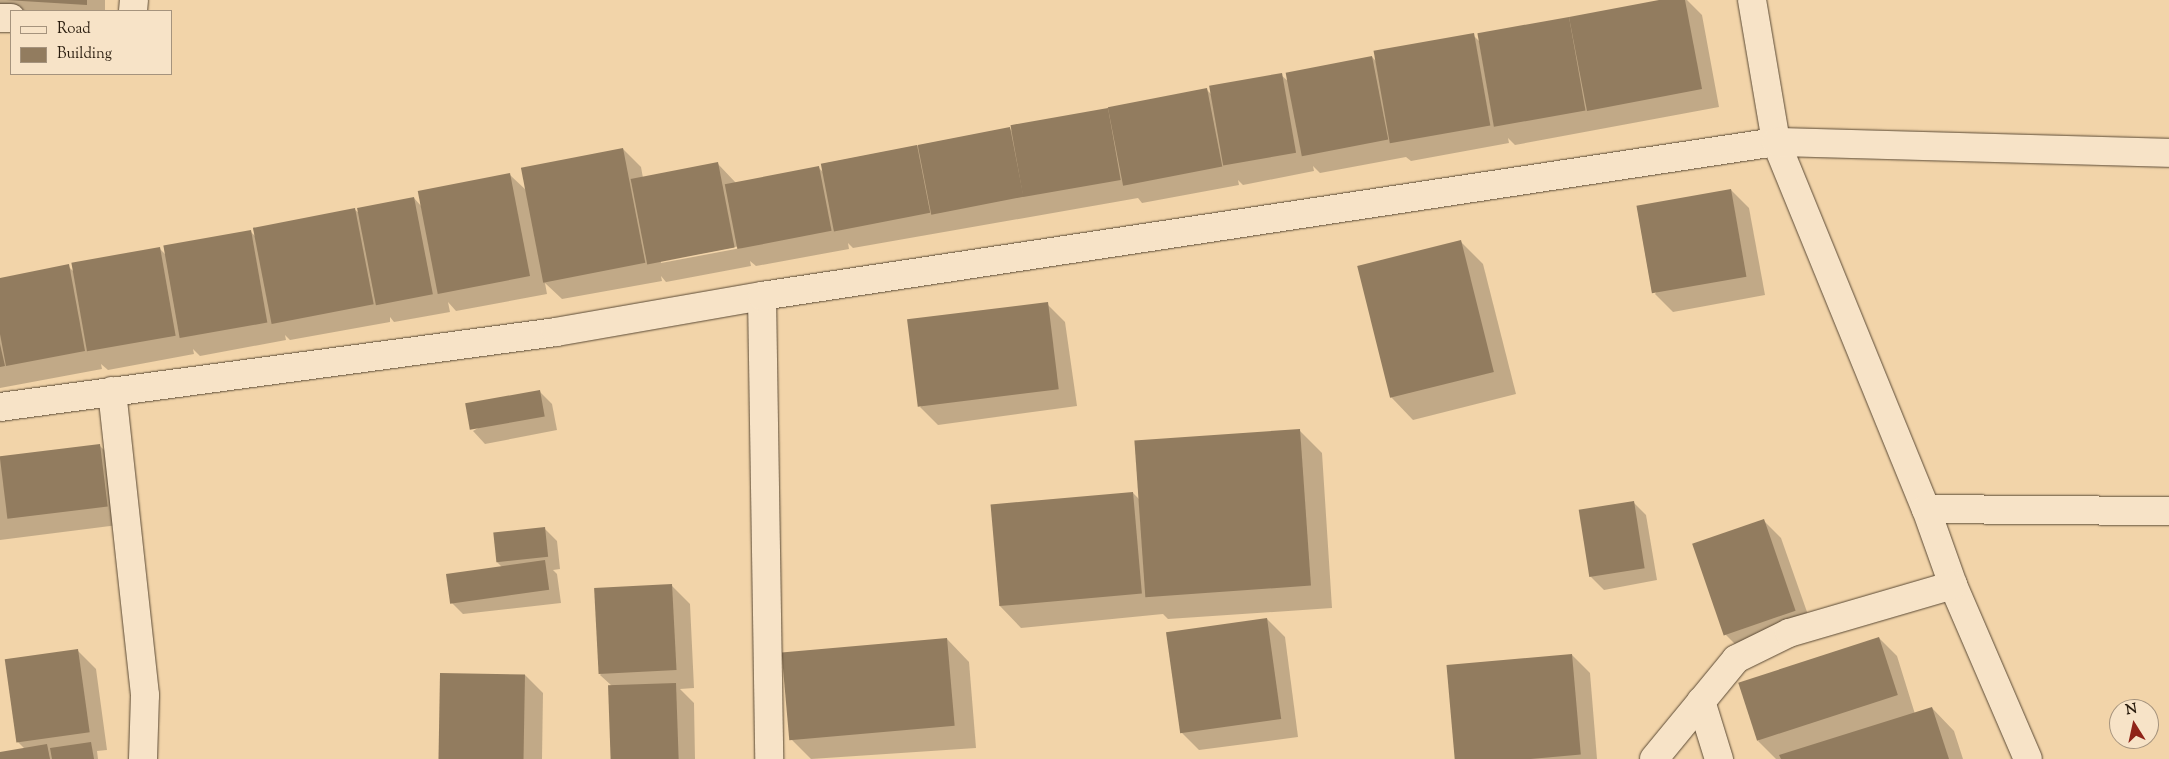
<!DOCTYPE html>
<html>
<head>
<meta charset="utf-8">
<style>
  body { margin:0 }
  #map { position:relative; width:2169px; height:759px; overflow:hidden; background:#f2d4a9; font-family:"Sorts Mill Goudy",serif }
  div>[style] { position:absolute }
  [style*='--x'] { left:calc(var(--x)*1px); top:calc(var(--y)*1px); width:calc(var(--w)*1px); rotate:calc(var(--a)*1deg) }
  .shadow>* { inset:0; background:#0003 }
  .building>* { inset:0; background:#927c5f; transform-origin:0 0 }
  .roads { filter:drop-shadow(0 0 1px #5b4a35) drop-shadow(0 0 1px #5b4a35) }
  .minor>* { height:28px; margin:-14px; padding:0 14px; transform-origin:14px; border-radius:14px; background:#f7e3c7 }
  span { translate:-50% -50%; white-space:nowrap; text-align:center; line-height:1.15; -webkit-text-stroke:5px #f7e3c7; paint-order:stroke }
  .legend { position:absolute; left:10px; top:10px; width:162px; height:65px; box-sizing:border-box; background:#f7e3c7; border:1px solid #a5937d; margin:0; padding:6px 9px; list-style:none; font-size:15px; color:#291c0e }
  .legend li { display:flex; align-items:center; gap:10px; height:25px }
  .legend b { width:25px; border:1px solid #a5937d }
  .north { position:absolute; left:2109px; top:699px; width:50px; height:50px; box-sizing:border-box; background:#f7e3c7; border:1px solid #a5937d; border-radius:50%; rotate:350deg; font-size:14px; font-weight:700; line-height:20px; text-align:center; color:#291c0e }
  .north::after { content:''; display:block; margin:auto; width:18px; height:22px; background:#8f2418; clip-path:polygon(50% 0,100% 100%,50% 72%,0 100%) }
</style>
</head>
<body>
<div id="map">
  <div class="shadow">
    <i style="clip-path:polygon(0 0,105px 0,105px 11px,11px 11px,0 18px)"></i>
    <i style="clip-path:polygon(evenodd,1666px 0,1687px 0,1702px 15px,1719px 107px,1515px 145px,1508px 138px,1509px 143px,1411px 161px,1406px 157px,1320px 173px,1313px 166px,1314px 171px,1243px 185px,1238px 180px,1239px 185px,1142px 203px,1138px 198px,853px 248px,848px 243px,849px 249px,756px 266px,750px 261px,751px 266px,666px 282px,661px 276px,662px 281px,562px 299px,545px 283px,547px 294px,456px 311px,448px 302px,450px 312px,394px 322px,390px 317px,390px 322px,290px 340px,285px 335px,286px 340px,200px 356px,193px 349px,194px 354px,108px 370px,101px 364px,102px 369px,0 388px,0 279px,68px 266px,74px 272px,160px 249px,166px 255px,250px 231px,256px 237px,354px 209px,359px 213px,414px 198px,422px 207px,510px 175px,527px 191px,623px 149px,641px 167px,643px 178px,718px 164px,736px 183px,819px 168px,824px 173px,822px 164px,1009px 128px,1013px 132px,1012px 127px,1207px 90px,1212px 95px,1281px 75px,1289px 82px,1372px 57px,1377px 62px,1473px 35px,1480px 42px,1479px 35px,1666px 0,740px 246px,741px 248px,661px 263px,661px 261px,740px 246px)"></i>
    <i style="clip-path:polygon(1731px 190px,1749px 208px,1765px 295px,1673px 312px,1655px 294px)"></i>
    <i style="clip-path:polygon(1461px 242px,1483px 264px,1516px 394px,1413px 420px,1391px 397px)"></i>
    <i style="clip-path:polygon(1047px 304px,1065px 322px,1077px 406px,938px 425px,920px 407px)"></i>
    <i style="clip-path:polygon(540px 392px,552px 404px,557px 430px,485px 444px,473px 431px)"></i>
    <i style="clip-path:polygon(1299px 430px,1322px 453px,1332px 608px,1168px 619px,1163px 614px,1021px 628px,999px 605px,1133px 493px,1139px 499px)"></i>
    <i style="clip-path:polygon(100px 446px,118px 464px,126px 524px,0 540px,0 459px)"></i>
    <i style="clip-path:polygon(1633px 502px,1646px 515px,1657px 580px,1604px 590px,1591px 577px)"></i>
    <i style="clip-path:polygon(1763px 520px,1781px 538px,1813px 629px,1744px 653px,1726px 635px)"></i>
    <i style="clip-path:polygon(544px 528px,557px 541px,560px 569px,553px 570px,557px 574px,561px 603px,463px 614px,450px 601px,502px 567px,497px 562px)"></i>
    <i style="clip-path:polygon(672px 586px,690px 604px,694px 688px,680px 689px,694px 703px,695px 759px,611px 759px,612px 686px,600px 675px)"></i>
    <i style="clip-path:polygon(1267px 619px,1285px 637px,1298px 737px,1199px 750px,1181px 732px)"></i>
    <i style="clip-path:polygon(1879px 638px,1897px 656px,1915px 714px,1932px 708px,1954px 731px,1963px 759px,1776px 759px,1758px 741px)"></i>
    <i style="clip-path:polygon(947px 639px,969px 662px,976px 748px,811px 759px,791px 739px)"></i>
    <i style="clip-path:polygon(78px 651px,96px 669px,107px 750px,97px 751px,98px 759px,0 759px,0 753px,25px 749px,18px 742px)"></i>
    <i style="clip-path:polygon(1572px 655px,1590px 673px,1597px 759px,1456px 759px,1448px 667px)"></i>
    <i style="clip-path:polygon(525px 675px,543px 693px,542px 759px,441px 759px)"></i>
  </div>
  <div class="building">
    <i style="clip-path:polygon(6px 0,87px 0,87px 5px)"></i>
    <i style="clip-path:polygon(1659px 0,1685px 0,1702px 89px,1587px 111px,1569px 17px)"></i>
    <i style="left:1569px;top:17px;width:95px;height:93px;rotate:80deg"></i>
    <i style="left:1474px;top:33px;width:94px;height:102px;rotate:80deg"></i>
    <i style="left:1372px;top:56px;width:85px;height:88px;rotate:79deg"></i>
    <i style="left:1282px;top:73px;width:81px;height:74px;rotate:80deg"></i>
    <i style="left:1207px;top:88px;width:80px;height:101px;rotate:79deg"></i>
    <i style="left:1108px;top:108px;width:73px;height:99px;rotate:80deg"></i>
    <i style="left:1010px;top:127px;width:71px;height:94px;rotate:79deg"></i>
    <i style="left:917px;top:145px;width:69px;height:98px;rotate:79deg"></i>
    <i style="left:623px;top:148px;width:117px;height:104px;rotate:79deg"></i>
    <i style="left:718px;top:162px;width:87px;height:89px;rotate:79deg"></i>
    <i style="left:819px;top:166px;width:66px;height:96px;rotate:79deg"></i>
    <i style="left:510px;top:173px;width:105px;height:94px;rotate:79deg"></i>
    <i style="left:1731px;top:189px;width:89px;height:96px;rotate:80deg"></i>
    <i style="left:414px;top:197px;width:99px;height:58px;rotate:79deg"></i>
    <i style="left:355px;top:208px;width:98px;height:104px;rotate:79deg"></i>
    <i style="left:251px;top:230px;width:94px;height:89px;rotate:80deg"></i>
    <i style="left:1461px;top:240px;width:136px;height:107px;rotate:76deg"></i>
    <i style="left:160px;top:247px;width:90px;height:90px;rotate:80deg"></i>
    <i style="clip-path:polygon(69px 264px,85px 351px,6px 366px,0 334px,0 278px)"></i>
    <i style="left:1048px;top:302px;width:88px;height:142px;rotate:83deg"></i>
    <i style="clip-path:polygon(0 344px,5px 366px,0 367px)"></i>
    <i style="left:540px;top:390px;width:27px;height:76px;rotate:80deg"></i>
    <i style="left:1300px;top:429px;width:157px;height:166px;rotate:86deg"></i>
    <i style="left:100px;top:444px;width:63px;height:101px;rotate:83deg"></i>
    <i style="left:1133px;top:492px;width:102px;height:143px;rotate:85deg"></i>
    <i style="left:1634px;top:501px;width:68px;height:56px;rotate:81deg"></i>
    <i style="left:1764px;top:519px;width:97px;height:76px;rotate:71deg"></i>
    <i style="left:545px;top:527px;width:30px;height:52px;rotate:84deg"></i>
    <i style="left:545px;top:560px;width:30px;height:100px;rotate:82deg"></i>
    <i style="left:672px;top:584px;width:86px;height:78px;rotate:87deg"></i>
    <i style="left:1267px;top:618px;width:102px;height:102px;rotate:82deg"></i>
    <i style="left:1879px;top:637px;width:61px;height:148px;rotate:72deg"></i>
    <i style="left:947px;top:638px;width:88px;height:166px;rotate:85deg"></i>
    <i style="left:78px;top:649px;width:84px;height:74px;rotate:82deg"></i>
    <i style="left:1572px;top:654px;width:101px;height:126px;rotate:85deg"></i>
    <i style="left:440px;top:673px;width:85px;height:86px;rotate:1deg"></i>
    <i style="left:676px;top:683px;width:76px;height:68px;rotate:88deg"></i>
    <i style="clip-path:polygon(1932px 707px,1949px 759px,1781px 759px,1779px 755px)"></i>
    <i style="clip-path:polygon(91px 742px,94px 759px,52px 759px,50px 748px)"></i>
    <i style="clip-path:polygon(47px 744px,50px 759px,0 759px,0 752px)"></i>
  </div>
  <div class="roads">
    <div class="minor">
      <i style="--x:1752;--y:0;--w:144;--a:80.4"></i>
      <i style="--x:1776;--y:142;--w:396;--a:67.8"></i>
      <i style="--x:1926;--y:509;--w:81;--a:70.4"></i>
      <i style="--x:1953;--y:585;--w:189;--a:66.7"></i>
      <i style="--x:133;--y:11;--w:11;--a:-85"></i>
      <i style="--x:0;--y:18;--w:11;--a:0"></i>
      <i style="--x:762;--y:296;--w:463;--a:89.1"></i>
      <i style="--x:112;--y:391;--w:306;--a:83.8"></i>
      <i style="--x:145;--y:695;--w:64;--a:91.8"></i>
      <i style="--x:0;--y:407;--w:561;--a:-7.68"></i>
      <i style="--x:556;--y:332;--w:209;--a:-9.9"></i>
      <i style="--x:762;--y:296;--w:1026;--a:-8.64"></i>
      <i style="--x:1776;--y:142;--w:393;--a:1.6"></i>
      <i style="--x:1926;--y:509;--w:243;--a:0.5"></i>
      <i style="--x:1701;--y:701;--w:61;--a:72.8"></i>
      <i style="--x:1654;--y:759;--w:129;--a:-50.6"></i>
      <i style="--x:1736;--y:659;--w:59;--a:-26.1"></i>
      <i style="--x:1789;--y:633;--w:171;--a:-16.3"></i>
    </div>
  </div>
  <ul class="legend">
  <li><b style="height:6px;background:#f7e3c7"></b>Road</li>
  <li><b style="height:14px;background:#927c5f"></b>Building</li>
  </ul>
  <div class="north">N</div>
</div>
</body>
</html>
